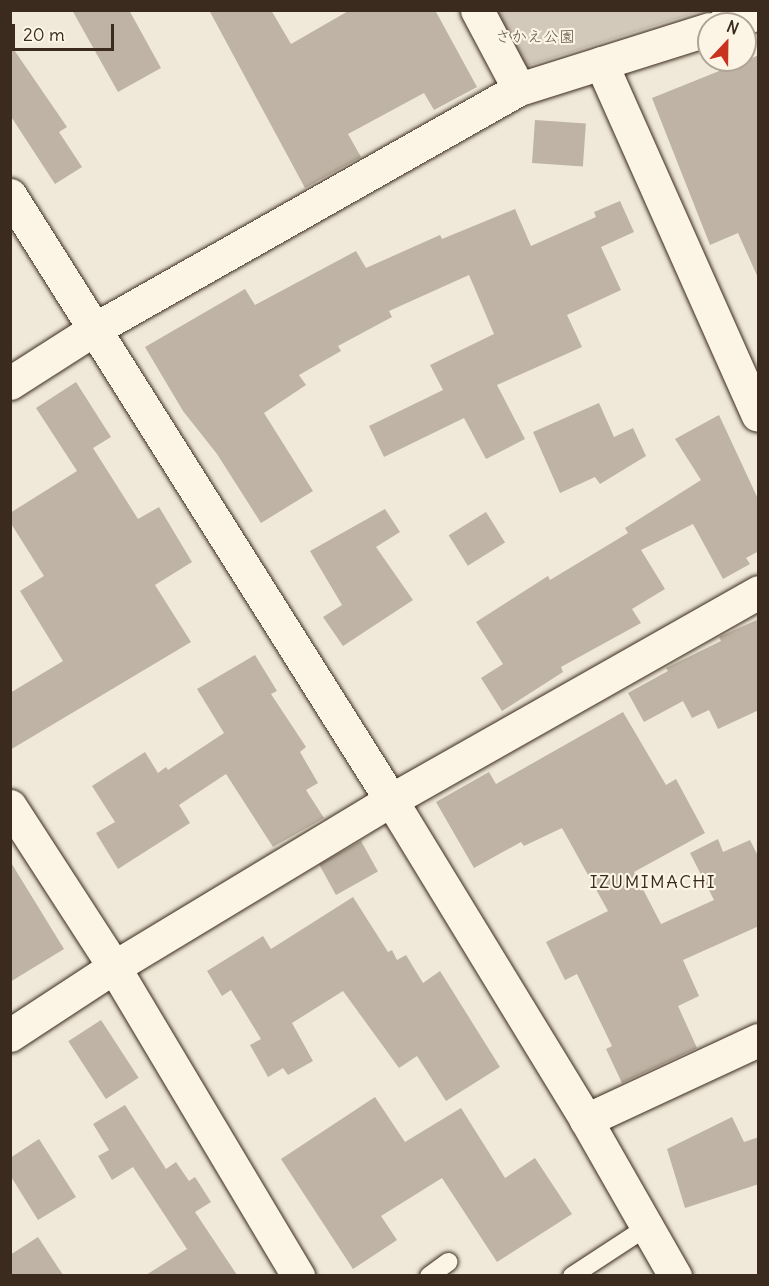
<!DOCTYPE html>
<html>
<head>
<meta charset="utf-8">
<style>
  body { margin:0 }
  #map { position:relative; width:769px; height:1286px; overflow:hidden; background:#f0e9d9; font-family:Delius,"Klee One",sans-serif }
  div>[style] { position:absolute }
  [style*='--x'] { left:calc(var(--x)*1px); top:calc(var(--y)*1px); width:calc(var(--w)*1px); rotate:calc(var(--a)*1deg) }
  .green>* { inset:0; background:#d2c9ba }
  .building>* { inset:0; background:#beb3a4; transform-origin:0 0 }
  .roads { filter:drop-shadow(0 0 2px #3b2a1e) drop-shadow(0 0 2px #3b2a1e) }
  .service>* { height:18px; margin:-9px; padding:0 9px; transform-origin:9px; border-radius:9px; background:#fcf5e5 }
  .minor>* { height:33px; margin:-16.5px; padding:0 16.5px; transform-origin:16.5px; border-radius:16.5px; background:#fcf5e5 }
  .tertiary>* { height:33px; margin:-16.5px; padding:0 16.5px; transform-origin:16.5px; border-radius:16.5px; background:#fcf5e5 }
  span { translate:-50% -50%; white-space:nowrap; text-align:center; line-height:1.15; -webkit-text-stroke:4.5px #fcf5e5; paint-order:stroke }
  .park-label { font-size:16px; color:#615245 }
  .neighbourhood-label { font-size:18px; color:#3b2a1e; letter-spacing:1.5px }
  .frame { position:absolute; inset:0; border:12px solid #3b2a1e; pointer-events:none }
  .north { position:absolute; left:697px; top:12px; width:60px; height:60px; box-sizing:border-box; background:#fcf5e5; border:2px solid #afa495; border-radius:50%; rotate:22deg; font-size:16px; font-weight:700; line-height:24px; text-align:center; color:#3b2a1e }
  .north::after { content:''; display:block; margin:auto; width:21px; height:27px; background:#c8321e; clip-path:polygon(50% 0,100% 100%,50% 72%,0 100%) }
  .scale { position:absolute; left:12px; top:24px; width:102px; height:27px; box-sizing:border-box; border:3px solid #3b2a1e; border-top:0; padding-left:8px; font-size:18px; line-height:21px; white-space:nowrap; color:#3b2a1e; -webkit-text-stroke:4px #fcf5e5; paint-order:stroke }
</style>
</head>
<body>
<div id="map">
  <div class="green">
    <i style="clip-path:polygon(493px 11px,701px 11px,521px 68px)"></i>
  </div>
  <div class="building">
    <i style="clip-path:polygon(72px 10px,129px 10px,161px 68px,118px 92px)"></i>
    <i style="clip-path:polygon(209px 10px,271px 10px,291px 44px,350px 10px,435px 10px,477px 87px,434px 110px,424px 93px,348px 134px,361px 157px,305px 188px)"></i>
    <i style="clip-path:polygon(10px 44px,67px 127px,59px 132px,82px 167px,55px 184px,10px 115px)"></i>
    <i style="clip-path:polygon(759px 55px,759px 280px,738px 233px,710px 245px,652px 98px)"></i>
    <i style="left:535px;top:120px;width:51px;height:43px;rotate:4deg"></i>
    <i style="clip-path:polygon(620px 201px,634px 232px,601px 247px,621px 290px,567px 315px,582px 347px,497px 385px,525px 439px,486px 459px,464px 418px,384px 457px,369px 426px,443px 390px,430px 365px,494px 334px,469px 275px,389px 311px,392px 317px,338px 346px,341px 351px,299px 375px,306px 385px,264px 413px,313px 491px,261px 523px,217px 454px,183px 411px,145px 347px,245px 289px,255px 305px,356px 251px,366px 268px,440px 235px,442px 239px,515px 209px,531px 246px,596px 217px,594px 212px)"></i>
    <i style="clip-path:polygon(76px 382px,111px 437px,93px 448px,138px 519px,159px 507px,192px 562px,155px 585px,191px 642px,10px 750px,10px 693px,63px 661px,20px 591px,44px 576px,10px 522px,10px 513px,77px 471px,36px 408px)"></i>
    <i style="clip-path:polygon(599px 403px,614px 437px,633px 428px,646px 456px,600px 484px,595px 477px,560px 493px,533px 432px)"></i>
    <i style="clip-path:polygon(719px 415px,759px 501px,759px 551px,746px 558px,750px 564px,723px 579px,693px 524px,641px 550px,665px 589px,632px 609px,641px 623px,561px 667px,563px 672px,502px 711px,481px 678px,503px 664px,476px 622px,548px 576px,550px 580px,628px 533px,625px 528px,701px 480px,675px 439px)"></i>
    <i style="clip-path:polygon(385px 509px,400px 532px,376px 547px,413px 600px,343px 646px,323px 617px,342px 605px,310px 551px)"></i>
    <i style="left:486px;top:512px;width:36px;height:44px;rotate:58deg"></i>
    <i style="clip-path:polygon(759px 619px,759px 710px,718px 729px,709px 710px,692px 718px,683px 701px,644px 722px,628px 693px,668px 671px,666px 668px,721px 641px,719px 637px)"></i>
    <i style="clip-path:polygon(255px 655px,277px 691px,271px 694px,306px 747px,300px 752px,318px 783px,306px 790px,324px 818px,273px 847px,226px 774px,179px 805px,190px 823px,118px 869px,96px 833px,115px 822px,92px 786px,145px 752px,158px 773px,166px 767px,168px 770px,224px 733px,197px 689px)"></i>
    <i style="clip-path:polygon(623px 712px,666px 785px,676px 779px,705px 833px,634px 872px,661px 924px,714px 900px,690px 853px,718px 839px,723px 852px,750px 840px,759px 858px,759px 926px,683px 960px,699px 996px,678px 1006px,697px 1048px,622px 1083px,606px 1049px,612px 1046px,577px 974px,565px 980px,546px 942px,608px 911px,562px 828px,524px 846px,521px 842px,474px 868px,436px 802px,489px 772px,496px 784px)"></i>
    <i style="left:361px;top:841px;width:35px;height:48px;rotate:61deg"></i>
    <i style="clip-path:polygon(10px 861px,64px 949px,10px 982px)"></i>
    <i style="clip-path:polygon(353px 897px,388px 952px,392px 950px,397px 960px,406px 955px,423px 983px,440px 971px,500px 1067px,446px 1101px,417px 1056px,399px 1068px,343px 991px,292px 1023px,313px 1061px,288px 1075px,283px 1068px,268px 1077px,250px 1045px,261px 1039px,231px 990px,222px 996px,207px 971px,263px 936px,271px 949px)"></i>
    <i style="left:101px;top:1020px;width:69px;height:39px;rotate:57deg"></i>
    <i style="clip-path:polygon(375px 1097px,405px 1142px,461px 1108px,505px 1178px,535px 1158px,572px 1214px,497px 1262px,442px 1178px,381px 1216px,397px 1240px,353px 1269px,281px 1159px)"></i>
    <i style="clip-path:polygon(125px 1105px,166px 1169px,176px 1162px,189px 1181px,195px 1177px,211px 1202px,195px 1212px,237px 1275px,146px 1275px,187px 1249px,133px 1167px,112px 1180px,98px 1156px,109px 1150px,93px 1124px)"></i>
    <i style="clip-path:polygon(732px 1117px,744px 1142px,759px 1137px,759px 1184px,685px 1208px,667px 1149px)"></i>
    <i style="clip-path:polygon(39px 1139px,76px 1197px,38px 1220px,10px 1175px,10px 1158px)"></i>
    <i style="clip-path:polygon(38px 1237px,63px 1275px,10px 1275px,10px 1255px)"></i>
  </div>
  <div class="roads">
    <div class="service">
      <i style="--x:429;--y:1276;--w:24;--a:-36"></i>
      <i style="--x:572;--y:1276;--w:90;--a:-33.2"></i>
    </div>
    <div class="minor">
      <i style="--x:477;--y:10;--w:89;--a:62"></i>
      <i style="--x:723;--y:24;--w:37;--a:-17"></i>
      <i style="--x:601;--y:63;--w:385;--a:66"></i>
      <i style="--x:10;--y:383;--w:98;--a:-32.6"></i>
      <i style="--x:93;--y:330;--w:489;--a:-29.5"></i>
      <i style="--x:519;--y:89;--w:199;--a:-17.5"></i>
      <i style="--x:10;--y:806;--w:192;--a:57.1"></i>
      <i style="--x:114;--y:967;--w:360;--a:59.2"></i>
      <i style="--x:10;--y:1035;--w:124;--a:-33.2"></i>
      <i style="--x:114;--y:967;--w:323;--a:-31.1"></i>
      <i style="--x:391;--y:800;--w:422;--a:-29.5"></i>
      <i style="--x:586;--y:1120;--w:190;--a:-24.9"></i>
    </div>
    <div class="tertiary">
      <i style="--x:10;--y:195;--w:715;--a:57.8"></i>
      <i style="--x:391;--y:800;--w:375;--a:58.6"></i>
      <i style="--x:586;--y:1120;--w:180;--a:60.3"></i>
    </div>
  </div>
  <div class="park-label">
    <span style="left:535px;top:36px">さかえ公園</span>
  </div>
  <div class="neighbourhood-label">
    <span style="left:653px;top:882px">IZUMIMACHI</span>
  </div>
  <div class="frame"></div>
  <div class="north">N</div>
  <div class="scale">20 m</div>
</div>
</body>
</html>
